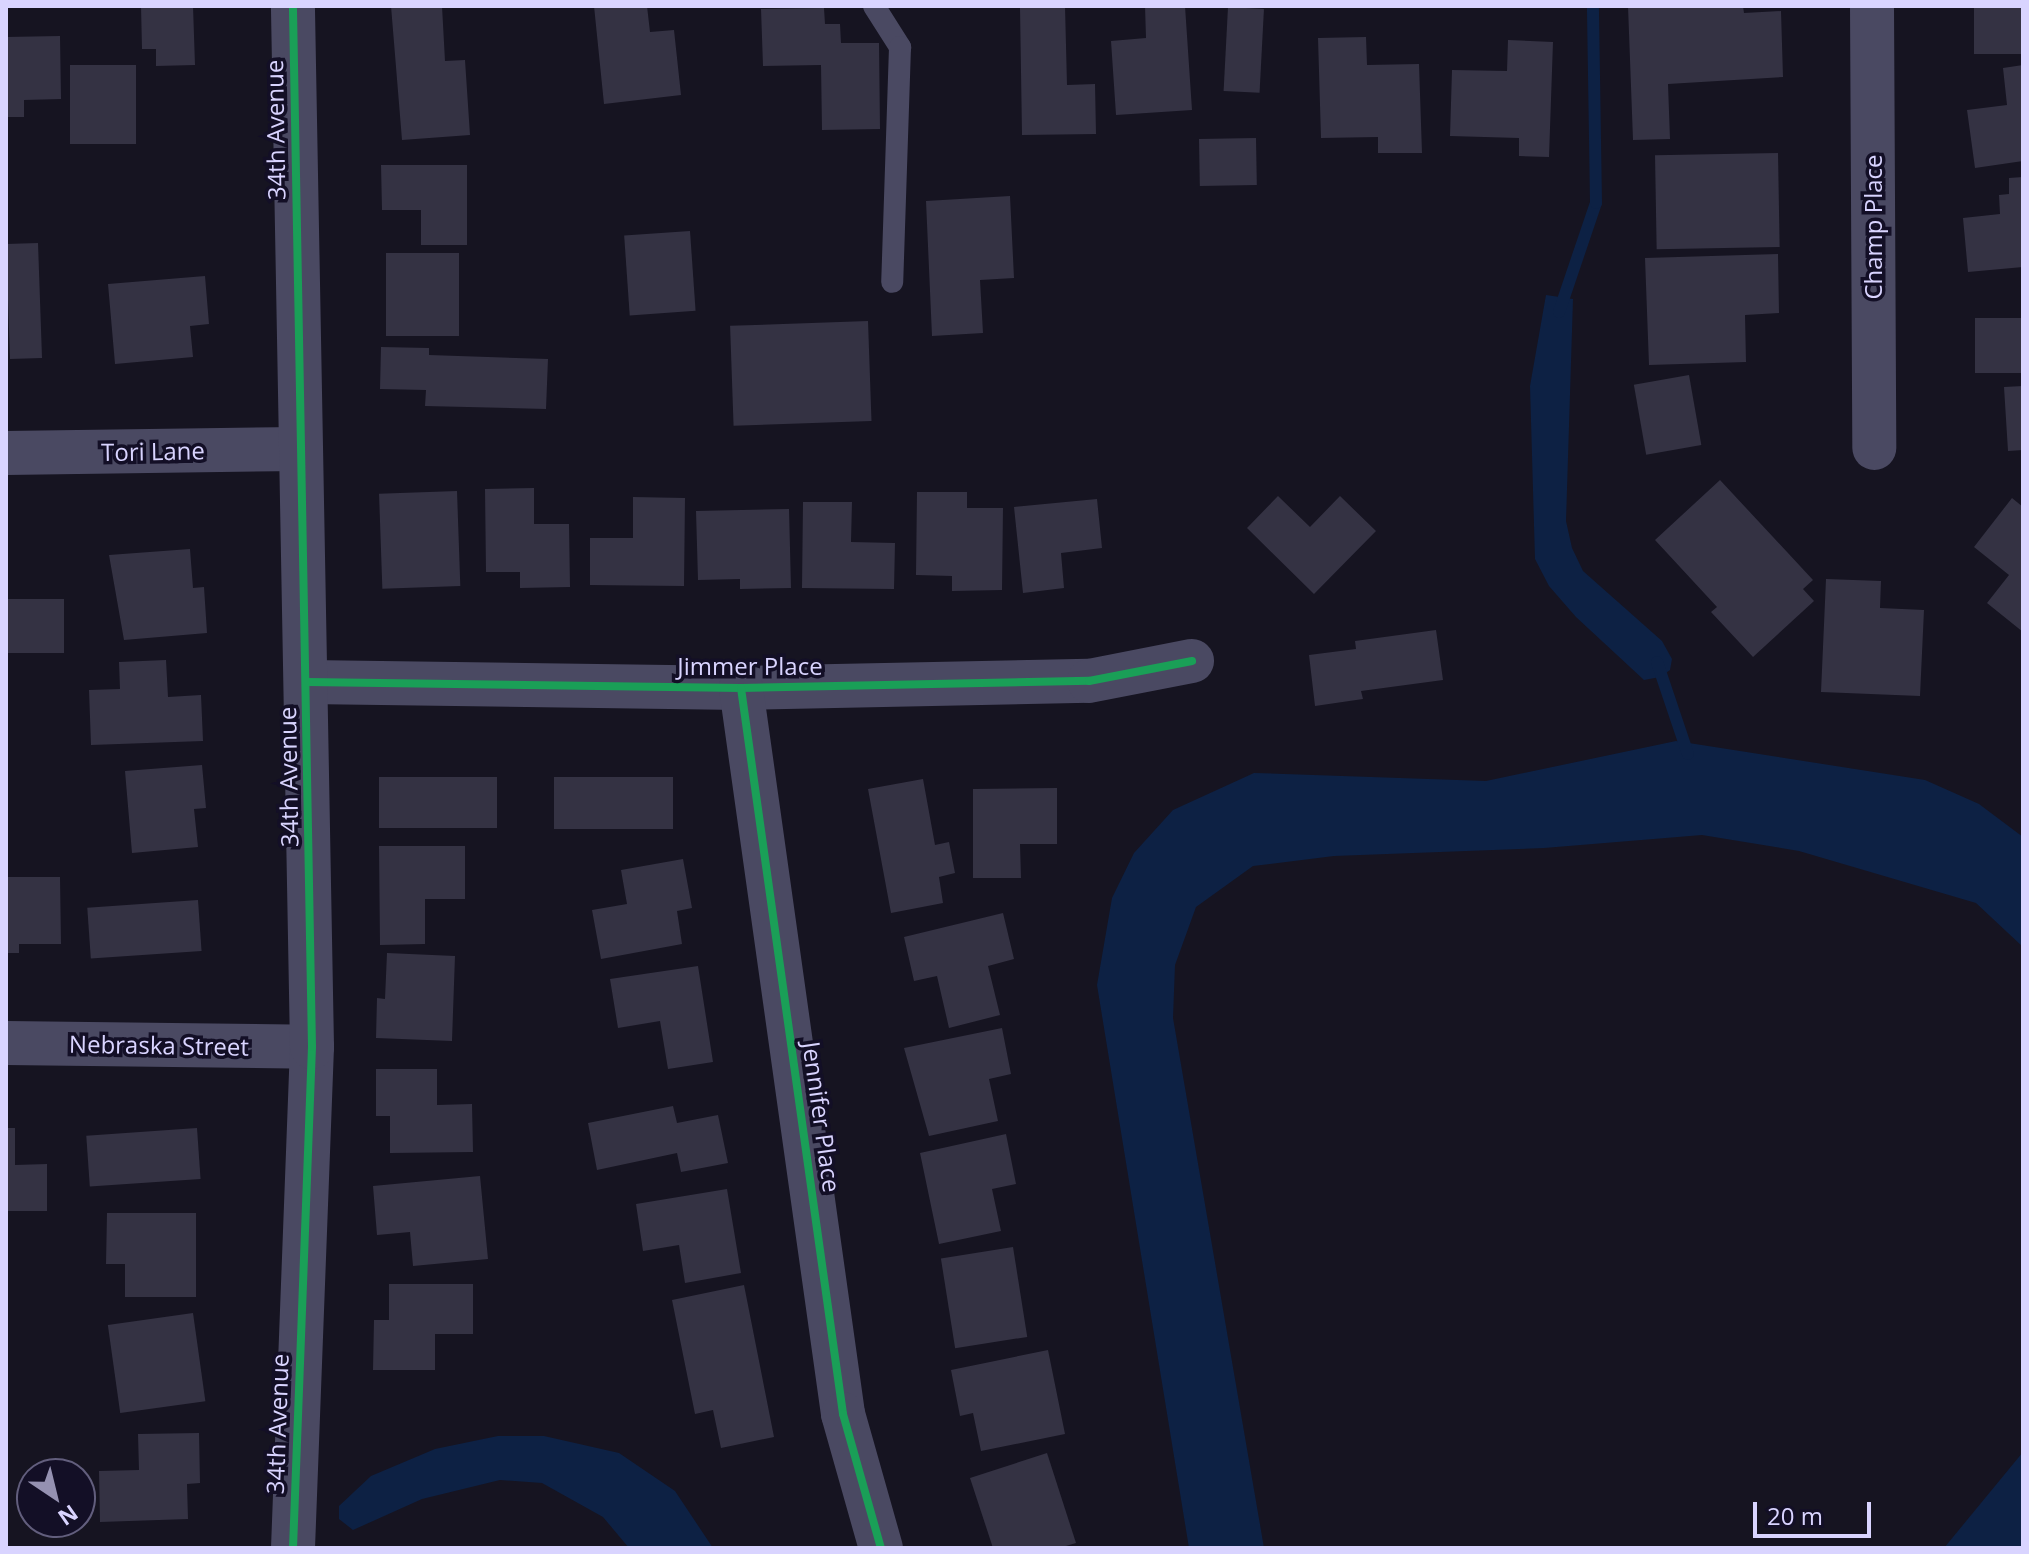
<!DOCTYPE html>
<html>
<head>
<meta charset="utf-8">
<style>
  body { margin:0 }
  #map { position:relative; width:2029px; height:1554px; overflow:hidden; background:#161421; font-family:"Open Sans",sans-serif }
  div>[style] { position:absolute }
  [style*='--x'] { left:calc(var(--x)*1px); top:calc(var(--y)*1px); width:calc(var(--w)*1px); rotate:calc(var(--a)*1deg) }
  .water>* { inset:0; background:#0d2144 }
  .stream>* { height:12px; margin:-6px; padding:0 6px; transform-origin:6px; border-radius:6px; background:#0d2144 }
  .building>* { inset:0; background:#343243; transform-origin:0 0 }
  .service>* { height:22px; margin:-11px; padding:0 11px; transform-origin:11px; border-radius:11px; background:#4a4962 }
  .minor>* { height:44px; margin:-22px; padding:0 22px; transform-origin:22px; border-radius:22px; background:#4a4962 }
  .cycleway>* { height:8px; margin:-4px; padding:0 4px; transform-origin:4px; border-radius:4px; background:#1a9f57 }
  span { translate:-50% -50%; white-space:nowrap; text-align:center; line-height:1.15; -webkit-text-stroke:7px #130f26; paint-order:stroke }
  .street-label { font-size:24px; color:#d9d4ff }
  .frame { position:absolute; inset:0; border:8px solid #d9d4ff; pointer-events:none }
  .north { position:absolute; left:16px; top:1458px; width:80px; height:80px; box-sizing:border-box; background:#130f26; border:2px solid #625e7d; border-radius:50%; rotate:145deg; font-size:22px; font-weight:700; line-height:32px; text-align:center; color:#d9d4ff }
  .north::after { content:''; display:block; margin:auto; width:28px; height:36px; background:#9591b1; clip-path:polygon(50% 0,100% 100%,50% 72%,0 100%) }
  .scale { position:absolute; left:1753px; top:1502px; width:118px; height:36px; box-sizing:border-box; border:4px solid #d9d4ff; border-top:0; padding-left:10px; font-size:24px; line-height:28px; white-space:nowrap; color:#d9d4ff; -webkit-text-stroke:6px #130f26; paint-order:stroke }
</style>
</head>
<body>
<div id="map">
  <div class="water">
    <i style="clip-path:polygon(1546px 295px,1573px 299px,1566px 521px,1572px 548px,1583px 571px,1662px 641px,1672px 659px,1670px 670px,1660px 677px,1644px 680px,1576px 617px,1549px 586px,1535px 559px,1530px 386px)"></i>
    <i style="clip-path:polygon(1676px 741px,1925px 780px,1979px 804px,2023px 837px,2023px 947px,1976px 903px,1799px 851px,1702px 835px,1544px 848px,1334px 856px,1253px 866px,1196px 907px,1175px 965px,1173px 1018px,1264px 1548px,1189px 1548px,1097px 985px,1112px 898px,1134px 853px,1173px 810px,1254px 773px,1486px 781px)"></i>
    <i style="clip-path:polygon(498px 1436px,544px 1436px,619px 1453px,675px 1491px,713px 1548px,629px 1548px,603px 1517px,542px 1483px,500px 1480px,422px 1499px,353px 1530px,339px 1519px,339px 1506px,371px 1476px,435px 1449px)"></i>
    <i style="clip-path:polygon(2023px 1452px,2023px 1548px,1944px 1548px)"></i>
  </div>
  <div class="stream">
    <i style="--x:1559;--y:312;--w:115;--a:-71.3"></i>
    <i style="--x:1596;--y:203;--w:197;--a:-90.9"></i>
    <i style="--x:1657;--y:662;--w:97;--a:71.4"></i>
  </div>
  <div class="building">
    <i style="clip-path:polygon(141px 6px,193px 6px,195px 65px,156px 66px,156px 49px,142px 49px)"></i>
    <i style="clip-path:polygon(391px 6px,442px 6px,445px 61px,465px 60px,470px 135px,402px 140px)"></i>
    <i style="clip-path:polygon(594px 6px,647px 6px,650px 32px,674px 30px,681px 95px,604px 104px)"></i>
    <i style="clip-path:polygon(1065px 6px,1067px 85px,1095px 84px,1096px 134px,1022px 135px,1020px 8px)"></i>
    <i style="clip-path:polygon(1145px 6px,1185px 6px,1192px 110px,1116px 115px,1111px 41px,1146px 38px)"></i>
    <i style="clip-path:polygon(1628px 6px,1743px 6px,1744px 13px,1781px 11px,1783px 77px,1668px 84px,1670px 139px,1633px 140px)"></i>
    <i style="left:1974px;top:6px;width:49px;height:48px"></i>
    <i style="left:1228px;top:7px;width:36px;height:84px;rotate:3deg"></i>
    <i style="clip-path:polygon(824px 8px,825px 24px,840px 24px,841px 43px,879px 43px,880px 129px,822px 130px,821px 65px,763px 66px,761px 9px)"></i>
    <i style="clip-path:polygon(60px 36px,61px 99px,24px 100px,24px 117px,6px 117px,6px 37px)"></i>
    <i style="clip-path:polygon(1366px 37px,1367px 65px,1419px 64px,1422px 153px,1378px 153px,1378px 137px,1321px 138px,1318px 38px)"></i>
    <i style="clip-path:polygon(1508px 40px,1553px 42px,1549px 157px,1519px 156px,1519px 138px,1450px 136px,1452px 70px,1507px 71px)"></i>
    <i style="left:136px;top:65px;width:79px;height:66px;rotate:90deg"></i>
    <i style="clip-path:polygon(2023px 65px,2023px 161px,1975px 168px,1967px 110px,2007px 105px,2003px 68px)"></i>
    <i style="left:1256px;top:138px;width:47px;height:57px;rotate:89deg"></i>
    <i style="left:1778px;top:153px;width:94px;height:123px;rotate:89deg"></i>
    <i style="clip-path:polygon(381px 165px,467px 165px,467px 245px,421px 245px,421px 210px,382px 210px)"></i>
    <i style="clip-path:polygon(2023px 177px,2023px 267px,1968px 272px,1963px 218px,2000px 214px,1999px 195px,2009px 194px,2009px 178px)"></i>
    <i style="clip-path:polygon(1010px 196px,1014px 278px,980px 280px,983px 333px,932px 336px,926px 201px)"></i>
    <i style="left:690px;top:231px;width:80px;height:66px;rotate:86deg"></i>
    <i style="left:38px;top:243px;width:115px;height:32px;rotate:88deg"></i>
    <i style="left:386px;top:253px;width:73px;height:83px"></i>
    <i style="clip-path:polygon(1778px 254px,1779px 313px,1745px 315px,1746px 362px,1649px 365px,1645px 258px)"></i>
    <i style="clip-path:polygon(205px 276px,209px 324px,190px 326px,193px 357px,115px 364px,108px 284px)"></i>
    <i style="left:2023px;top:318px;width:55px;height:48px;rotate:90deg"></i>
    <i style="left:868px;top:321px;width:100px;height:138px;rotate:88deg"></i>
    <i style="clip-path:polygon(381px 347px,429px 348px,429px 355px,548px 359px,546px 409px,425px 406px,426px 390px,380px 389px)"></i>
    <i style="left:1689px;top:375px;width:71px;height:56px;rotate:80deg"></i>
    <i style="clip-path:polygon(2023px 386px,2023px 450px,2008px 451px,2004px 387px)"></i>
    <i style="clip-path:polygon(1720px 480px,1813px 580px,1803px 589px,1814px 601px,1753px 657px,1711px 612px,1717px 607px,1655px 540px)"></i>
    <i style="clip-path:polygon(534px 488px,534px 524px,569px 524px,570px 587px,520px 588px,520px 572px,486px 572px,485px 489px)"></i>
    <i style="left:457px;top:491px;width:95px;height:78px;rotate:88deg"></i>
    <i style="clip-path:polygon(917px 492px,967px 492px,967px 508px,1003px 508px,1002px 590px,952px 591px,952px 576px,916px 575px)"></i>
    <i style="clip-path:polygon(1278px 496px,1310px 527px,1340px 496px,1376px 531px,1314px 594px,1247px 528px)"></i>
    <i style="clip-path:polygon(633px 497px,685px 498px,684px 586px,590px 585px,590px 538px,633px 538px)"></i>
    <i style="clip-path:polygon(2012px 498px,2023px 507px,2023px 632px,1987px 603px,2009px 575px,1974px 547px)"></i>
    <i style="clip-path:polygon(1097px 499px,1102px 548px,1061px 553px,1064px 588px,1023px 593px,1014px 507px)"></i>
    <i style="clip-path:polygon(803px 502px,852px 502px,851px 542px,895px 543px,894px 589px,802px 588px)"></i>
    <i style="clip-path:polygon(789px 509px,791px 588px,740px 589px,740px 579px,698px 580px,696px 511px)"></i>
    <i style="clip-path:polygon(190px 549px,193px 588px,204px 587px,207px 633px,124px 640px,109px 555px)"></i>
    <i style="clip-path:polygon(1826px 579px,1881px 581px,1880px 608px,1924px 610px,1920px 696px,1821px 692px)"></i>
    <i style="left:6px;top:599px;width:58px;height:54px"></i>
    <i style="clip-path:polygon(1436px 630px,1443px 680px,1361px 691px,1363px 699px,1315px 706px,1309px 655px,1356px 649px,1355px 641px)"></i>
    <i style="clip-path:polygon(166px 660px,168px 697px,201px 695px,203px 741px,91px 745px,89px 690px,120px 689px,119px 662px)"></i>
    <i style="clip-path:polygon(202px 765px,206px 808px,194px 809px,198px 847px,132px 853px,125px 771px)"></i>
    <i style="left:497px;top:777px;width:51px;height:118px;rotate:90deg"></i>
    <i style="left:554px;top:777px;width:119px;height:52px"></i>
    <i style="clip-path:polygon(923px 779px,935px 845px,949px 842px,955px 873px,939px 877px,943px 903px,891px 913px,868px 789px)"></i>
    <i style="clip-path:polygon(1057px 788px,1057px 844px,1020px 844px,1021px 878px,973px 878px,973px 789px)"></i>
    <i style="clip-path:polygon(379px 846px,465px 846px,465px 899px,425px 899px,425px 944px,380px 945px)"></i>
    <i style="clip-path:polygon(683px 859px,692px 908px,677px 911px,682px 944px,601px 959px,592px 910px,627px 904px,621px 870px)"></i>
    <i style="clip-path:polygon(6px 877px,60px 877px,61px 944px,19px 944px,19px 953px,6px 953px)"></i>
    <i style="left:198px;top:900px;width:51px;height:111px;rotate:86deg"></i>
    <i style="clip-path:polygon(1003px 913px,1014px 959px,988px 966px,1000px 1015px,949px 1028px,937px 976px,914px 981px,904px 937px)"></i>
    <i style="clip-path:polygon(387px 953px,455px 956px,452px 1041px,376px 1038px,377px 998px,385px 999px)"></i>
    <i style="clip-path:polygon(698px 966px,713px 1062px,668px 1069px,660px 1021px,618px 1028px,610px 979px)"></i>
    <i style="clip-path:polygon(1002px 1028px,1011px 1074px,989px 1079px,998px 1121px,929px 1136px,904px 1048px)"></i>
    <i style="clip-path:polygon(376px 1069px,437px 1069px,437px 1105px,472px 1104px,473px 1152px,390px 1153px,390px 1116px,376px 1116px)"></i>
    <i style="clip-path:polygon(673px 1106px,677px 1123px,718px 1115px,728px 1163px,681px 1172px,677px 1153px,597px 1170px,588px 1123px)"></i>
    <i style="clip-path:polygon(6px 1128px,15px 1128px,15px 1165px,47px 1164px,47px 1211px,6px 1211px)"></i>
    <i style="left:197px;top:1128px;width:51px;height:111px;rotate:86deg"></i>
    <i style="clip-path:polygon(1006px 1134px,1016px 1184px,992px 1189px,1001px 1231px,939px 1244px,920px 1153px)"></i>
    <i style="clip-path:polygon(480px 1176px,488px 1259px,413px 1266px,410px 1232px,377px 1235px,373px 1186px)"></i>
    <i style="clip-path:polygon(727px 1189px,741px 1273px,685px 1283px,679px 1245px,643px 1251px,636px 1204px)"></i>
    <i style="clip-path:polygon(107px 1213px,196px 1213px,196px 1297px,125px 1297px,125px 1264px,106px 1264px)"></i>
    <i style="left:1013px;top:1247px;width:91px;height:73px;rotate:81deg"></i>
    <i style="clip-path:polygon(389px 1284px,473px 1284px,473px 1334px,435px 1334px,435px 1370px,373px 1370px,374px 1320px,389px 1320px)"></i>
    <i style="clip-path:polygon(744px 1285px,774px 1437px,721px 1448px,713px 1410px,695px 1414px,672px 1300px)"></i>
    <i style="left:193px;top:1313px;width:89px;height:86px;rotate:82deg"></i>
    <i style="clip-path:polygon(1048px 1350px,1065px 1434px,981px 1451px,973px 1413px,960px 1416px,951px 1370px)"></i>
    <i style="clip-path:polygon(199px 1433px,200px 1483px,187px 1484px,188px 1519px,100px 1522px,99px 1471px,139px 1470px,138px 1434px)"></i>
    <i style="clip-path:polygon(1047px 1453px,1076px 1543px,1059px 1548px,993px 1548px,970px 1478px)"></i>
  </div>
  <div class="service">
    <i style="--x:874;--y:6;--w:49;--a:57.6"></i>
    <i style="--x:900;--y:47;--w:235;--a:91.9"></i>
  </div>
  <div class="minor">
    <i style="--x:1872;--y:6;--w:442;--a:89.7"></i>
    <i style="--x:6;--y:453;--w:293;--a:-0.8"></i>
    <i style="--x:307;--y:682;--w:434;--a:0.8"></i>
    <i style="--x:741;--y:688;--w:348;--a:-1.2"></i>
    <i style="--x:1089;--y:681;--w:105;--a:-11"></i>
    <i style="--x:741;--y:688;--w:733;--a:82"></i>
    <i style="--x:843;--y:1414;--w:139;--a:74.2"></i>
    <i style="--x:6;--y:1043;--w:306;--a:0.7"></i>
    <i style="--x:293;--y:1548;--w:501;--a:-87.83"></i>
    <i style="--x:312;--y:1047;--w:1041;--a:-91.05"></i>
  </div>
  <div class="cycleway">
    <i style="--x:307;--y:682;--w:434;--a:0.8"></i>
    <i style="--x:741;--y:688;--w:348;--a:-1.2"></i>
    <i style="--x:1089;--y:681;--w:105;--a:-11"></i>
    <i style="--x:741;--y:688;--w:733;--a:82"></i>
    <i style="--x:843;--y:1414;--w:139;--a:74.2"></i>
    <i style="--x:293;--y:1548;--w:501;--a:-87.83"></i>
    <i style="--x:312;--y:1047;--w:1041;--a:-91.05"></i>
  </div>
  <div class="street-label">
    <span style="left:275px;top:130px;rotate:-91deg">34th Avenue</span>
    <span style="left:1873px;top:227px;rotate:-90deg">Champ Place</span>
    <span style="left:153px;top:451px;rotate:-1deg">Tori Lane</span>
    <span style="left:750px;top:666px">Jimmer Place</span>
    <span style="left:288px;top:777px;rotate:-91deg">34th Avenue</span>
    <span style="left:159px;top:1045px;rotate:1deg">Nebraska Street</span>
    <span style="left:822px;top:1117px;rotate:82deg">Jennifer Place</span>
    <span style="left:277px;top:1424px;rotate:-88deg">34th Avenue</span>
  </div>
  <div class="frame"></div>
  <div class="north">N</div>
  <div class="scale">20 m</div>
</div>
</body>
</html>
